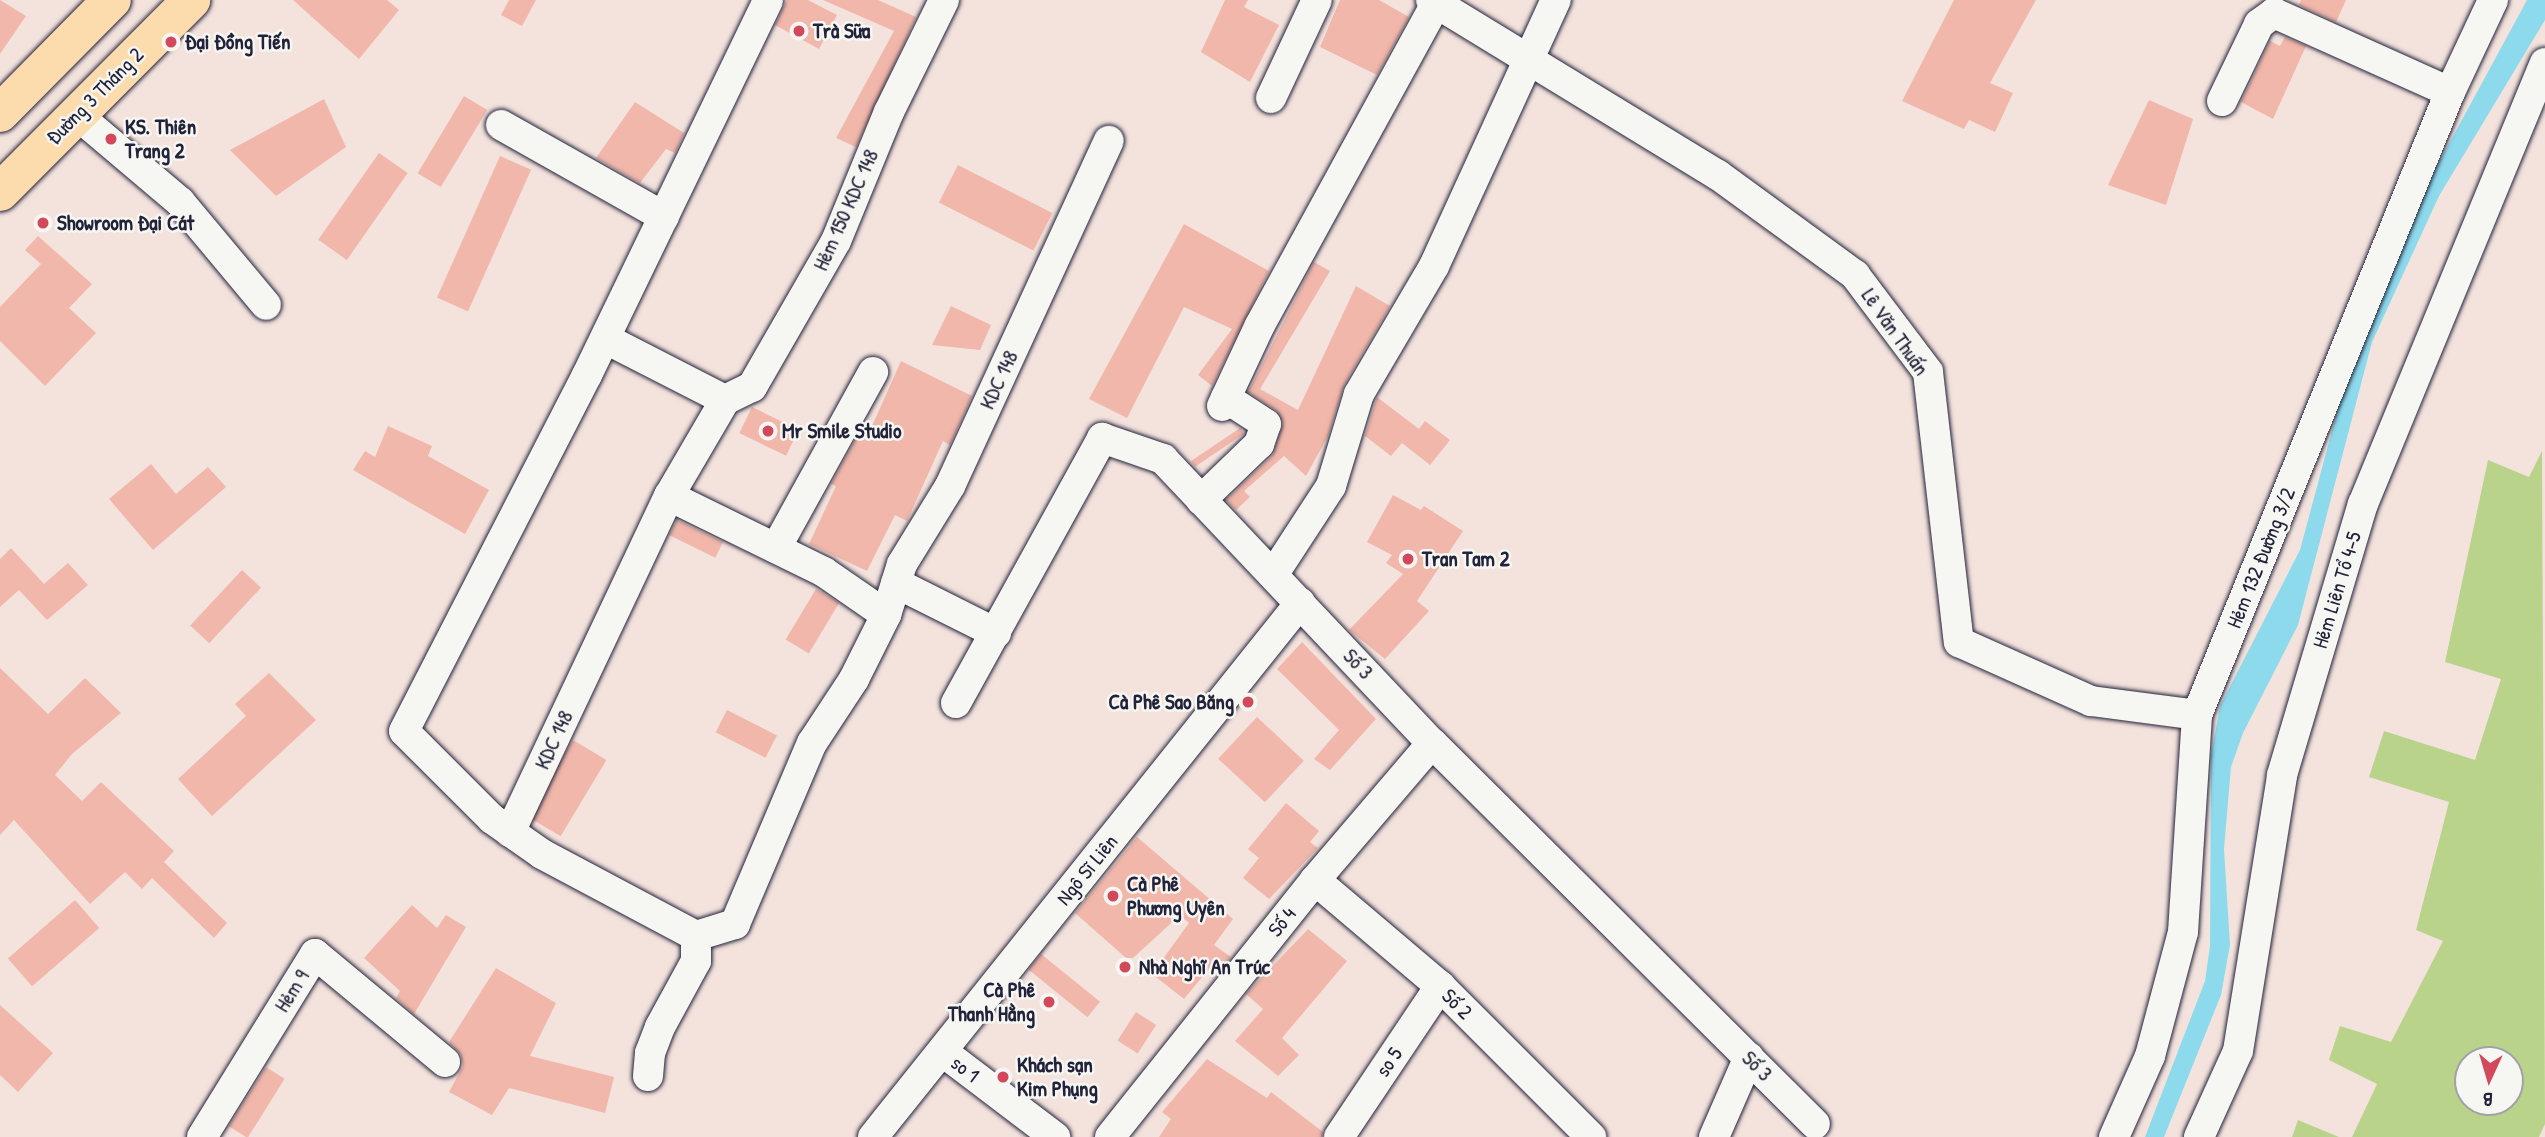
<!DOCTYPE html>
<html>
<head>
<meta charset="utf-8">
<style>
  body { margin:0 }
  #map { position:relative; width:2545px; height:1137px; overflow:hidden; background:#f4e3dd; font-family:"Patrick Hand",sans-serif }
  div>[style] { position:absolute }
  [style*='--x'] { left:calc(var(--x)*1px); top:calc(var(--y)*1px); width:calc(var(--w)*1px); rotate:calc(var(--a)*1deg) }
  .green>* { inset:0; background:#b9d38b }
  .water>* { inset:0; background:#8ddaed }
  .building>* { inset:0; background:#f1b7ab; transform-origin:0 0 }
  .roads { filter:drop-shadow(0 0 2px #22223b) drop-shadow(0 0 2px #22223b) }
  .minor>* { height:30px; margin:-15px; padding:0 15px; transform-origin:15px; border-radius:15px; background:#f6f6f2 }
  .highway>* { height:38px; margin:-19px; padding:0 19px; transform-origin:19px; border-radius:19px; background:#fcdcac }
  .dots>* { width:19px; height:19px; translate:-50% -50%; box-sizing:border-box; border:4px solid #f6f6f2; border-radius:50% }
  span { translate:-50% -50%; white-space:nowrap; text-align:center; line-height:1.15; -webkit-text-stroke:5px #f6f6f2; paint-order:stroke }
  .poi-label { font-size:21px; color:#22223b; font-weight:700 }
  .left { translate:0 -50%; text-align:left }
  .right { translate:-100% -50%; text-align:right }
  .street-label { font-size:21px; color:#22223b }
  .north { position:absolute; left:2454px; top:1046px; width:70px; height:70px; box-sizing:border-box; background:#f6f6f2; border:2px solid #a1a1a9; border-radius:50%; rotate:184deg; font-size:19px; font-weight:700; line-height:28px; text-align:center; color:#22223b }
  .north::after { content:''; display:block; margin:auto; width:24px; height:32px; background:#d1495b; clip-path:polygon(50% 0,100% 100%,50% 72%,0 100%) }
</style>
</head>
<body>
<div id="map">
  <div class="green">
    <i style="clip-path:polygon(evenodd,2542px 451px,2545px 1124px,2539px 1137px,2352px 1137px,2377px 1084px,2329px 1060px,2340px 1026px,2391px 1042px,2443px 941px,2416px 930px,2449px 802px,2369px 777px,2384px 731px,2475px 760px,2501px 679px,2445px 662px,2488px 460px,2529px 477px,2542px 451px,2468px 1060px,2510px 1060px,2510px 1102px,2468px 1102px,2468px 1060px)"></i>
    <i style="clip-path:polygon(2298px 1120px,2339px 1137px,2292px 1137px)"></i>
  </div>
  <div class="water">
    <i style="clip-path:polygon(2527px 0,2545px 0,2545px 20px,2439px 196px,2372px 342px,2298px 625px,2243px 733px,2231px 767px,2224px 849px,2230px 945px,2221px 995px,2164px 1137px,2145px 1137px,2205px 981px,2210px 946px,2211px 756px,2220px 706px,2300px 550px,2340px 401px,2401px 232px)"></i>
  </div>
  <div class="building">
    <i style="clip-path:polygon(0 0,26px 16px,0 54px)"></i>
    <i style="clip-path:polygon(293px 0,387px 0,399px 10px,359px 59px)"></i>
    <i style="clip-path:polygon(509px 0,536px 0,522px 26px,501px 15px)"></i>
    <i style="clip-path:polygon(787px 0,808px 0,837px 15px,819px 49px,775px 25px)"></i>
    <i style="clip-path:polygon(823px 0,878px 0,916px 17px,856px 147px,836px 138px,894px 31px)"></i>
    <i style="clip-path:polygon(1225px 0,1248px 0,1244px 7px,1279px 25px,1250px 82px,1201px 52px)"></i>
    <i style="clip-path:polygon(1340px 0,1379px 0,1409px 17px,1377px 75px,1320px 47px)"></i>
    <i style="clip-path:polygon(1954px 0,2036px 0,1990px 83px,2013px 93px,1995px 132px,1969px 120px,1964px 129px,1902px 101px)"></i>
    <i style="clip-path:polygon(2301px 0,2346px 0,2336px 22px,2299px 5px)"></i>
    <i style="clip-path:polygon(2285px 37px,2306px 46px,2273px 119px,2241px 102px,2270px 41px,2280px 46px)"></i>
    <i style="left:464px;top:96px;width:27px;height:90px;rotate:31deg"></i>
    <i style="clip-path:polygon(324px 99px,346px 147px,276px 196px,230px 150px)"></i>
    <i style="clip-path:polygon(2149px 100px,2193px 119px,2166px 205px,2108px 185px)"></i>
    <i style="clip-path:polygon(635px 102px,684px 133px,675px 153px,666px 149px,640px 183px,596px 158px)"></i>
    <i style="left:379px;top:153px;width:35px;height:106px;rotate:35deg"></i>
    <i style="left:500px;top:156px;width:34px;height:155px;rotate:24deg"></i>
    <i style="left:958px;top:165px;width:106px;height:42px;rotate:27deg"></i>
    <i style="clip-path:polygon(1184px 224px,1269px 271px,1212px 386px,1198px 375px,1232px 329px,1184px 307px,1127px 418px,1089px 399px)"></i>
    <i style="clip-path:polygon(38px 236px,92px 284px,69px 308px,96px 333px,45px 386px,0 341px,0 307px,41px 264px,25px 250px)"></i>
    <i style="clip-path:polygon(1314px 262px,1330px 271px,1260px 389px,1298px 410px,1356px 286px,1390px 306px,1344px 385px,1328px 436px,1306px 476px,1284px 456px,1244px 491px,1250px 497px,1236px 510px,1226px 500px,1272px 456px,1283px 423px,1276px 410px,1248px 392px)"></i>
    <i style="clip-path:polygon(951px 306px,991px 325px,980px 350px,932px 345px)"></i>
    <i style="clip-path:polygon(901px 361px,972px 396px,950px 445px,943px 441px,907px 521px,895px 515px,867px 571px,809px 544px,836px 486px,831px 484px,865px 423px,872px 426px)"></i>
    <i style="clip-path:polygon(1377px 397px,1419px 429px,1425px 421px,1450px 440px,1430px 465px,1402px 443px,1391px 456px,1365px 436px)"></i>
    <i style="left:752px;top:407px;width:52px;height:29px;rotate:26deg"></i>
    <i style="clip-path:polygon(388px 426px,432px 446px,428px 456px,489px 490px,465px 534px,353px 470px,365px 451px,375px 457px)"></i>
    <i style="left:1240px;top:428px;width:7px;height:59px;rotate:56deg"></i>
    <i style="clip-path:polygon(151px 464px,176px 494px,208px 467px,226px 487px,153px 550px,109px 499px)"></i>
    <i style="clip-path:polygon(1393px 495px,1421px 510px,1424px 506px,1463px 531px,1417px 601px,1429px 611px,1385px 659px,1349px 630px,1403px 574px,1386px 563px,1392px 555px,1367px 542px)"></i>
    <i style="left:677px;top:520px;width:51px;height:17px;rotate:26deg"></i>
    <i style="clip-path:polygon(11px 548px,44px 584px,68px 563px,88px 585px,47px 620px,19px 590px,0 607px,0 559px)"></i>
    <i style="left:242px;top:570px;width:26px;height:76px;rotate:43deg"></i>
    <i style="left:816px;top:589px;width:27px;height:59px;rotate:31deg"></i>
    <i style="clip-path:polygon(1302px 642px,1376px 719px,1330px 770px,1314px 759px,1339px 730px,1277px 669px)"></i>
    <i style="clip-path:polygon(0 668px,48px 714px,85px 678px,121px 713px,72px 754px,55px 775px,82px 801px,101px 782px,174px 851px,164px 862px,227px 923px,214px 938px,152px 878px,142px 889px,125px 872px,90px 904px,14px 820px,0 835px)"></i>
    <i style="clip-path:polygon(269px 673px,316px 720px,212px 816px,178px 779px,246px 716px,235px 704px)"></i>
    <i style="left:727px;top:710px;width:56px;height:25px;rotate:27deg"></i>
    <i style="left:1257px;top:717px;width:64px;height:57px;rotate:43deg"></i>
    <i style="left:573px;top:740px;width:39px;height:89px;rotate:31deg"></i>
    <i style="clip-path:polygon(1286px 803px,1319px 831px,1310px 842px,1318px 848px,1269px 899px,1243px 878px,1259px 858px,1248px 849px)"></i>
    <i style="clip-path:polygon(1137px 837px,1233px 919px,1214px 945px,1231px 957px,1220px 971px,1212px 965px,1184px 999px,1152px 974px,1189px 923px,1180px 915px,1133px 958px,1126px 958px,1075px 913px)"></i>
    <i style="left:75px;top:900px;width:37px;height:89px;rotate:49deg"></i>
    <i style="clip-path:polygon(412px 905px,437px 928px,446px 915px,466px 927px,414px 1014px,396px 998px,400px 991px,364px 958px)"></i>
    <i style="clip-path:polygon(1308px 929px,1347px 961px,1282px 1038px,1299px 1055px,1278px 1076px,1235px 1041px,1263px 1009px,1246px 994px)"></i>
    <i style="left:1041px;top:954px;width:76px;height:20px;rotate:39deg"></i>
    <i style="clip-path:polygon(496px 968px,556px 1003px,530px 1056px,614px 1077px,605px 1113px,509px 1088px,492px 1115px,449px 1092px,463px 1066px,461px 1055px,449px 1042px)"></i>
    <i style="clip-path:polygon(0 1005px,53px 1053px,18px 1092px,0 1075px)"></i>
    <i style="left:1136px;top:1012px;width:24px;height:34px;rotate:33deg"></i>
    <i style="clip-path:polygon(1207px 1059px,1267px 1098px,1271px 1092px,1323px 1132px,1322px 1137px,1159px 1137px,1171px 1119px,1162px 1112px)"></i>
    <i style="left:266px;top:1067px;width:22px;height:70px;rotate:32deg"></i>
  </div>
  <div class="roads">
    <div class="minor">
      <i style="--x:1431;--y:0;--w:336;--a:31.4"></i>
      <i style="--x:1718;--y:175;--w:170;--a:36.1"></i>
      <i style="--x:1855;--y:275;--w:121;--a:53"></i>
      <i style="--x:1928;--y:372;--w:272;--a:83.5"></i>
      <i style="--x:1959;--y:642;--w:145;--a:24.1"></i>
      <i style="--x:2091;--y:701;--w:107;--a:7.5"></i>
      <i style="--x:1271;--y:98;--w:108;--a:-64.9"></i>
      <i style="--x:2222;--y:101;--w:85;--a:-64.3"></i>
      <i style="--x:2259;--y:24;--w:19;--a:-36"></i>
      <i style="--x:2274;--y:13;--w:193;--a:24.2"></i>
      <i style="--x:76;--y:114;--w:136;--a:40.2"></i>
      <i style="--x:180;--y:202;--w:134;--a:50.1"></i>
      <i style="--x:501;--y:125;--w:187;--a:29.4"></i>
      <i style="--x:725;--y:400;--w:30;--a:-26"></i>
      <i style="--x:752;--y:387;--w:168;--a:-60.1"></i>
      <i style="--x:836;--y:241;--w:139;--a:-67.7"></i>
      <i style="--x:889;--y:112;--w:125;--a:-63.8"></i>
      <i style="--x:1222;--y:406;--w:89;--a:-64.9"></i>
      <i style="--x:1260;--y:325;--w:367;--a:-61.3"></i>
      <i style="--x:669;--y:496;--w:173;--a:26.1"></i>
      <i style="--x:824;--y:572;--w:75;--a:34.7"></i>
      <i style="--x:1201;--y:500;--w:81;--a:-44"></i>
      <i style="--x:1259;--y:444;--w:21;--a:-71"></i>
      <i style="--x:1266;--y:424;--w:48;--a:-147"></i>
      <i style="--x:776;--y:548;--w:201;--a:-61.1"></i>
      <i style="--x:1273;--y:575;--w:106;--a:-56.9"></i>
      <i style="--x:1331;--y:486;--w:96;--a:-73.1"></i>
      <i style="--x:1359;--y:394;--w:148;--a:-59.6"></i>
      <i style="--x:1434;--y:266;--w:293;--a:-65.4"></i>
      <i style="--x:896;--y:583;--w:112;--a:26.6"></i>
      <i style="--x:956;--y:703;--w:303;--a:-61.1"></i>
      <i style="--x:1102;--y:438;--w:65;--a:19"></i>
      <i style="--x:1163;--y:459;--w:391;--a:46.6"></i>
      <i style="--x:1432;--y:743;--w:540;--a:44.85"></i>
      <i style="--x:510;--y:832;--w:372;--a:-64.7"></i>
      <i style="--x:669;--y:496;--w:111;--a:-59.7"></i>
      <i style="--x:725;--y:400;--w:134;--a:-152.9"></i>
      <i style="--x:1315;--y:880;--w:164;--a:40.3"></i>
      <i style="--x:1440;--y:986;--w:214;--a:45"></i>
      <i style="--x:696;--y:936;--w:41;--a:-17.1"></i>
      <i style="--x:735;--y:924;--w:197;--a:-67"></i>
      <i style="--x:812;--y:743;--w:77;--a:-56.7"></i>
      <i style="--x:854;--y:679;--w:72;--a:-63.4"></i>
      <i style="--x:886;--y:615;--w:53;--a:-72.6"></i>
      <i style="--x:902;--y:564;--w:92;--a:-58.4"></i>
      <i style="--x:950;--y:486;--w:380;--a:-65.3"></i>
      <i style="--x:943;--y:1052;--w:141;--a:37.2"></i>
      <i style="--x:648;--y:1076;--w:23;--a:-85"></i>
      <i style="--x:650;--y:1053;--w:28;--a:-69"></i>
      <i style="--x:660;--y:1027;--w:75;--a:-61.4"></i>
      <i style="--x:696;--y:961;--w:25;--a:-90"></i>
      <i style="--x:696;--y:936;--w:174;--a:-152"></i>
      <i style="--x:542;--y:854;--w:61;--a:-145"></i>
      <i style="--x:492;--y:819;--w:124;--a:-135"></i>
      <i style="--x:404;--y:731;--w:400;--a:-62.8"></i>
      <i style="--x:587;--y:375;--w:416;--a:-64.2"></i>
      <i style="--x:202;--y:1137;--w:215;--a:-58.3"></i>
      <i style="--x:315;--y:954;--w:169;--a:39.7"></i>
      <i style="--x:873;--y:1137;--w:684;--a:-51.35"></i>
      <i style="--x:1110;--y:1137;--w:329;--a:-51.4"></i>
      <i style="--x:1315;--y:880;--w:180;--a:-49.5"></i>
      <i style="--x:1339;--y:1137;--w:182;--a:-56.2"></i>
      <i style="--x:1714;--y:1137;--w:87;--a:-66.4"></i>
      <i style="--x:2114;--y:1137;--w:89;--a:-66"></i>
      <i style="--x:2150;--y:1056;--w:128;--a:-75.1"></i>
      <i style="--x:2183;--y:932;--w:217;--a:-86.3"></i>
      <i style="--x:2197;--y:715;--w:672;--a:-67.9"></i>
      <i style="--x:2450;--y:92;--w:102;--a:-64.9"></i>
      <i style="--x:2199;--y:1137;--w:94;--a:-65.6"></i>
      <i style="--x:2238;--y:1051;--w:279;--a:-80.9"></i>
      <i style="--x:2282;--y:775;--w:283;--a:-73.4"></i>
      <i style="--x:2363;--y:504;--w:477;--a:-67.6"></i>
    </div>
    <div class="highway">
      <i style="--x:0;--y:113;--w:159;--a:-45.3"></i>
      <i style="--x:0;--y:192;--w:271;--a:-45.1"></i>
    </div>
  </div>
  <div class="dots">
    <i style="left:799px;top:31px;background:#d1495b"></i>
    <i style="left:171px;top:42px;background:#d1495b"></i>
    <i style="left:111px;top:139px;background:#d1495b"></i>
    <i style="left:43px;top:223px;background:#d1495b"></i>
    <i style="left:768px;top:431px;background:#d1495b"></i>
    <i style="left:1408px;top:559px;background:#d1495b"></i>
    <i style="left:1248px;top:702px;background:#d1495b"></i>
    <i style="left:1113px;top:896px;background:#d1495b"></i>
    <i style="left:1125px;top:967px;background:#d1495b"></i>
    <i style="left:1049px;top:1002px;background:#d1495b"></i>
    <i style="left:1003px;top:1077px;background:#d1495b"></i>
  </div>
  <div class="poi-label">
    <span class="left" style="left:813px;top:31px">Trà Sữa</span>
    <span class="left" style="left:185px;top:42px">Đại Đồng Tiến</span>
    <span class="left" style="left:125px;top:139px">KS. Thiên<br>Trang 2</span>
    <span class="left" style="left:57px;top:223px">Showroom Đại Cát</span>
    <span class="left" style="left:782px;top:431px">Mr Smile Studio</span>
    <span class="left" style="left:1422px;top:559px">Tran Tam 2</span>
    <span class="right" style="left:1234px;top:702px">Cà Phê Sao Băng</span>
    <span class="left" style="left:1127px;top:896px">Cà Phê<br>Phương Uyên</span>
    <span class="left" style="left:1139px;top:967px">Nhà Nghĩ An Trúc</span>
    <span class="right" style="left:1035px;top:1002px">Cà Phê<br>Thanh Hằng</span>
    <span class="left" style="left:1017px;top:1077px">Khách sạn<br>Kim Phụng</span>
  </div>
  <div class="street-label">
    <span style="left:95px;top:96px;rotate:-45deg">Đường 3 Tháng 2</span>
    <span style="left:846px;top:210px;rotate:-66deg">Hẻm 150 KDC 148</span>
    <span style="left:1895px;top:332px;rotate:55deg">Lê Văn Thuấn</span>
    <span style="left:999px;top:380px;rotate:-65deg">KDC 148</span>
    <span style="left:2261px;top:558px;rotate:-68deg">Hẻm 132 Đường 3/2</span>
    <span style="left:2337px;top:590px;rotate:-73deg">Hẻm Liên Tổ 4-5</span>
    <span style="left:1358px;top:664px;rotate:47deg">Số 3</span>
    <span style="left:554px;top:740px;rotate:-65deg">KDC 148</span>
    <span style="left:1087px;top:870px;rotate:-51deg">Ngô Sĩ Liên</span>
    <span style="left:1282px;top:922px;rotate:-51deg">Số 4</span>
    <span style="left:292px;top:991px;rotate:-58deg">Hẻm 9</span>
    <span style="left:1457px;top:1004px;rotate:45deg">Số 2</span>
    <span style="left:1389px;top:1062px;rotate:-56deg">so 5</span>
    <span style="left:1757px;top:1066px;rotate:45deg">Số 3</span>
    <span style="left:965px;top:1069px;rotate:37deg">so 1</span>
  </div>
  <div class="north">B</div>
</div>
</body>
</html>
